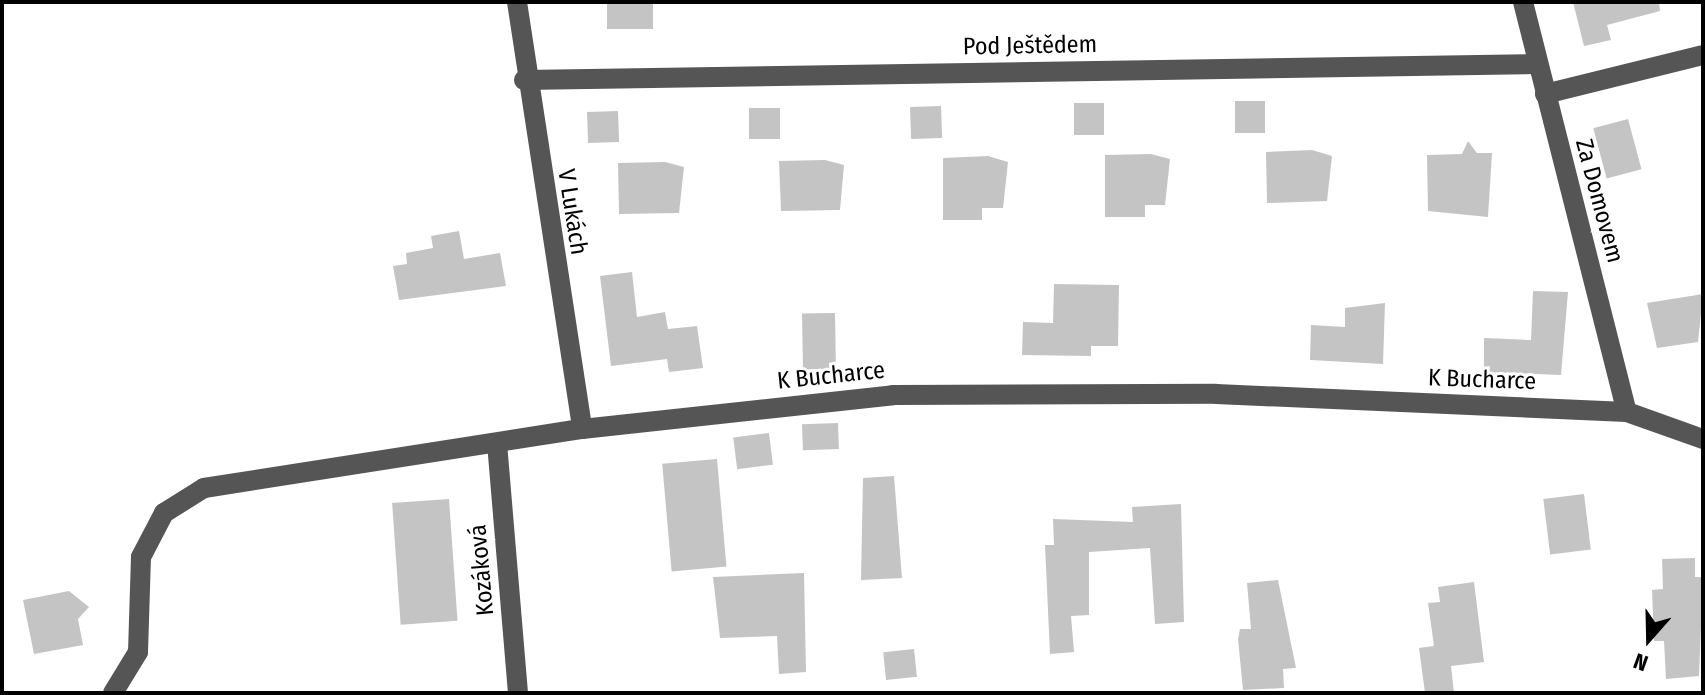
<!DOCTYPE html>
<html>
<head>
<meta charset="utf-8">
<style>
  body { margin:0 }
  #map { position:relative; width:1705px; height:695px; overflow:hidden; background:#fff; font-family:"Fira Sans Condensed",sans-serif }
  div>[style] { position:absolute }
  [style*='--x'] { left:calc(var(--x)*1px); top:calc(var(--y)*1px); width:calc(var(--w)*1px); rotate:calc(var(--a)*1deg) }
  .building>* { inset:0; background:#c4c4c4; transform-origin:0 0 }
  .minor>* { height:20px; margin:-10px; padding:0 10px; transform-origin:10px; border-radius:10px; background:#555 }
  span { translate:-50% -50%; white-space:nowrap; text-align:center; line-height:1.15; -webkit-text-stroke:6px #fff; paint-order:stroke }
  .street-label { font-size:24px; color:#000 }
  .frame { position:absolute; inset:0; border:4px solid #000; pointer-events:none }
  .north { position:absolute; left:1609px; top:599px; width:80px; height:80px; -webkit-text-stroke:6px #fff; paint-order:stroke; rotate:200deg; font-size:22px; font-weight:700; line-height:32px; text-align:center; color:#000 }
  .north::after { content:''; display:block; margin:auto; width:28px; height:36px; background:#000; clip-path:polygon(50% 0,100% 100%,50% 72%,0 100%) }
</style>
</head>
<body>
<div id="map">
  <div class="building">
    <i style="left:607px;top:2px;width:46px;height:27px"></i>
    <i style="clip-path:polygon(1573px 2px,1659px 2px,1660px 11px,1607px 25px,1611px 40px,1584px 46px)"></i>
    <i style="left:1235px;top:101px;width:30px;height:32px"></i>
    <i style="left:1074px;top:103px;width:30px;height:32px"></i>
    <i style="left:941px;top:106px;width:32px;height:31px;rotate:88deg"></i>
    <i style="left:749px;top:108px;width:31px;height:31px"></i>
    <i style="left:618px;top:111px;width:31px;height:31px;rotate:88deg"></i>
    <i style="left:1628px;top:119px;width:52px;height:36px;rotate:75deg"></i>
    <i style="clip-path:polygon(1468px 141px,1477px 153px,1492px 153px,1488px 217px,1428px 211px,1427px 155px,1462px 154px)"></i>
    <i style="clip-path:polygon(1312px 150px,1332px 156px,1327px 201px,1267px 203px,1266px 152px)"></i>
    <i style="clip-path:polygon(1151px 154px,1170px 159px,1165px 205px,1145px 205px,1145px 217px,1105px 217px,1105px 155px)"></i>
    <i style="clip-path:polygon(988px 156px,1008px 162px,1003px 208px,982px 208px,982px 220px,943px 220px,943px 158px)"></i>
    <i style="clip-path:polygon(825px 160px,844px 165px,840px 210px,781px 211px,779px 161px)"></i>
    <i style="clip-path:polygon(665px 162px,684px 167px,679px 213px,619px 214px,618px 163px)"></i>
    <i style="clip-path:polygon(459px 231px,464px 259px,500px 253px,506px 286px,399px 300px,393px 266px,407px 264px,406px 253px,433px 248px,431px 236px)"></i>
    <i style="clip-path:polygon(632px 272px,637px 317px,665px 312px,668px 329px,697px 326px,703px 368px,669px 372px,667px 359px,611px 366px,600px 276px)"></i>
    <i style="clip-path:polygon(1054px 284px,1119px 285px,1118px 346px,1091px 346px,1091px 356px,1022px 355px,1023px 322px,1053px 323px)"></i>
    <i style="clip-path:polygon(1533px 291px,1568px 292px,1561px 375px,1484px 372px,1484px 338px,1531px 340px)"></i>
    <i style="clip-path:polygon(1703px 294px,1698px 342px,1657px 348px,1647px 303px)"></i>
    <i style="clip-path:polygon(1385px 303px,1383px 364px,1310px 360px,1311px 325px,1345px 327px,1345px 308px)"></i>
    <i style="left:835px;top:313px;width:56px;height:33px;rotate:89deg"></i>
    <i style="left:838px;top:423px;width:26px;height:36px;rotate:88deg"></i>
    <i style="left:769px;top:433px;width:32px;height:36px;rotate:83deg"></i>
    <i style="left:717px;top:459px;width:108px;height:55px;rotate:85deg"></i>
    <i style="clip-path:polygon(894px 476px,902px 578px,861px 580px,863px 478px)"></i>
    <i style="left:1584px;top:494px;width:56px;height:41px;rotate:83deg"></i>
    <i style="left:449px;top:499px;width:122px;height:57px;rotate:86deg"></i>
    <i style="clip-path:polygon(1181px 504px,1184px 622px,1155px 624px,1150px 548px,1089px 552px,1089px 615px,1071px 616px,1074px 652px,1050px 654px,1045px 545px,1054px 545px,1053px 519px,1133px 522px,1132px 507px)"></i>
    <i style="clip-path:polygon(1695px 558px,1695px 577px,1703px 577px,1699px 676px,1666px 679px,1664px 641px,1654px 641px,1652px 590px,1663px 589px,1662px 559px)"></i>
    <i style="clip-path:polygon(804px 573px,806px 672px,779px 674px,777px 636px,720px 638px,713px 577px)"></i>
    <i style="clip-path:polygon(1278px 580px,1296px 668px,1283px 669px,1284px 688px,1243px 690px,1238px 639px,1240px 629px,1251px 629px,1247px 583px)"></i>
    <i style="clip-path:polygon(1474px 582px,1484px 662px,1451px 666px,1454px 693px,1425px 693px,1419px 648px,1434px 646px,1428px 603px,1440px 602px,1438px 587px)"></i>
    <i style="clip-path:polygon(69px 591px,89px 607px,78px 619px,83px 645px,34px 654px,23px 600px)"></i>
    <i style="left:914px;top:649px;width:28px;height:31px;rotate:84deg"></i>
  </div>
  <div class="minor">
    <i style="--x:517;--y:2;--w:432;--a:81.3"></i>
    <i style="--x:1523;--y:2;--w:423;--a:75.8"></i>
    <i style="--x:524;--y:80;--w:1013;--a:-0.9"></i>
    <i style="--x:1545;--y:94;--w:163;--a:-13.9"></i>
    <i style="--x:497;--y:443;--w:251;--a:85.2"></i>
    <i style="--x:113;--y:693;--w:48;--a:-58.6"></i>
    <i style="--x:138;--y:652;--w:95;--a:-88.2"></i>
    <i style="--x:141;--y:557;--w:50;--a:-62.4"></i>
    <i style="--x:164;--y:513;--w:47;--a:-32"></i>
    <i style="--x:204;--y:488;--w:383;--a:-8.9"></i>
    <i style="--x:582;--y:429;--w:313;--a:-6.2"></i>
    <i style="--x:893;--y:395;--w:323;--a:-0.2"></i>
    <i style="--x:1216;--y:394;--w:411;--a:2.5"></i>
    <i style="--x:1627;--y:412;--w:81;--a:19.6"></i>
  </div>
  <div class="street-label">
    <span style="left:1030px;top:46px;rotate:-1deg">Pod Ještědem</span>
    <span style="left:1599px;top:201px;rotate:75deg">Za Domovem</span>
    <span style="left:572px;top:212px;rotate:81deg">V Lukách</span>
    <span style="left:831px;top:376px;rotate:-6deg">K Bucharce</span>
    <span style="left:1482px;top:380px;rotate:2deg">K Bucharce</span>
    <span style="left:482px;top:570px;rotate:-95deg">Kozáková</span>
  </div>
  <div class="frame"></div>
  <div class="north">N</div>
</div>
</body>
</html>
